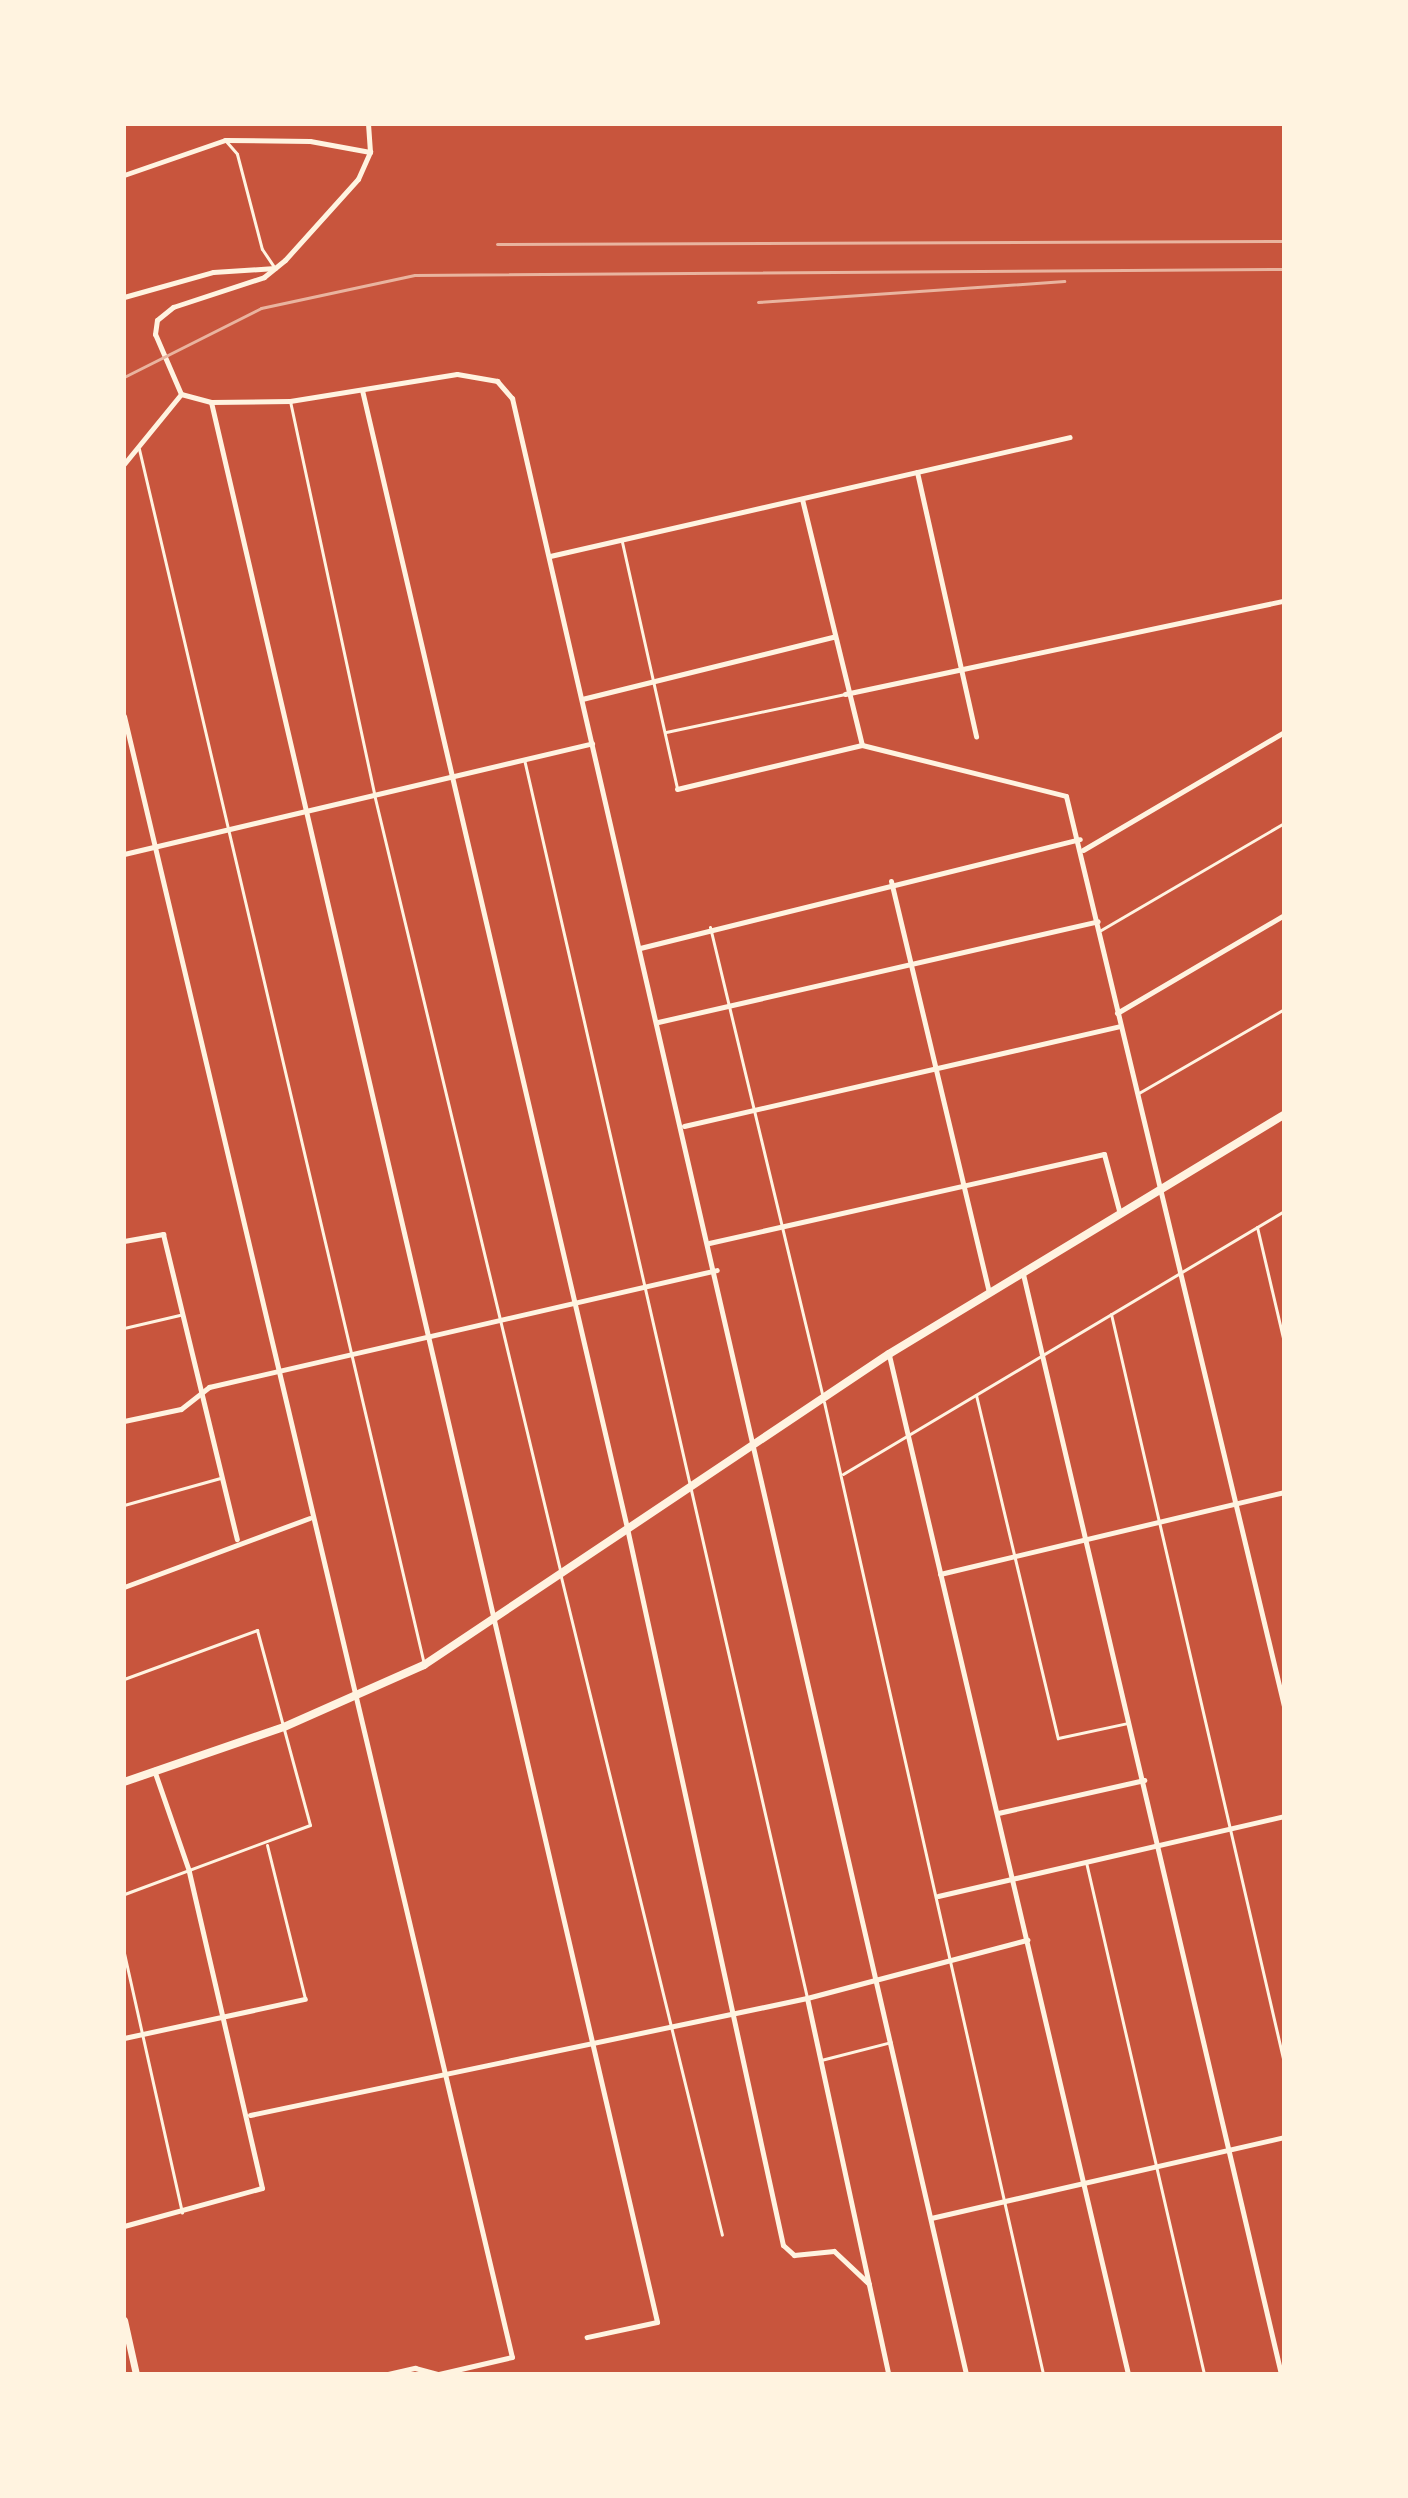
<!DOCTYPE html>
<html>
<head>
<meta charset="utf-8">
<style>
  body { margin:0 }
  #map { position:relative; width:1408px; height:2498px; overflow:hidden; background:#c8553d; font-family:"Noto Sans",sans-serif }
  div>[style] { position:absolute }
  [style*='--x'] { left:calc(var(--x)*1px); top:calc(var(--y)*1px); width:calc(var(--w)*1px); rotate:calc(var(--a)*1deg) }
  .service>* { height:3px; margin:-1.5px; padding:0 1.5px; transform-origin:1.5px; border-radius:1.5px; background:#fff3e0 }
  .minor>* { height:5px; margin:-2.5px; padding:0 2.5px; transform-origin:2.5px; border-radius:2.5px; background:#fff3e0 }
  .tertiary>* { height:7px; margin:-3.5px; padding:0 3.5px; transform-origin:3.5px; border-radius:3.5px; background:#fff3e0 }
  .primary>* { height:8px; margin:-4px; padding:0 4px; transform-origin:4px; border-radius:4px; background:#fff3e0 }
  .rail>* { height:3px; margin:-1.5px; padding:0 1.5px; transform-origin:1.5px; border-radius:1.5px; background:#e9b49f }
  span { translate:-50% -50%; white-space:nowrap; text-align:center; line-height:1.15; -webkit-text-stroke:6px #fff3e0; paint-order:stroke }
  .frame { position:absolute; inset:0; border:126px solid #fff3e0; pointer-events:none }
</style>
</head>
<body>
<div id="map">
  <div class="service">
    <i style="--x:225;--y:140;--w:18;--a:49"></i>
    <i style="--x:237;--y:154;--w:98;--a:75.3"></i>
    <i style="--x:262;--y:249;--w:23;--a:56"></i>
    <i style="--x:290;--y:401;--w:402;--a:77.9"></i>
    <i style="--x:374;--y:794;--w:798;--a:76.52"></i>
    <i style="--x:139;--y:449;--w:1248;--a:76.8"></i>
    <i style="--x:622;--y:542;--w:252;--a:77.4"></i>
    <i style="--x:666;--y:732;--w:183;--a:-12"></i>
    <i style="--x:524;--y:759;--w:1271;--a:77.13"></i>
    <i style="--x:710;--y:927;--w:480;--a:76.5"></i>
    <i style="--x:1101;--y:930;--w:212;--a:-30.3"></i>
    <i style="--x:1137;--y:1094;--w:170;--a:-30"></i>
    <i style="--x:1257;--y:1227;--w:118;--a:76.8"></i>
    <i style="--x:1111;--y:1314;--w:769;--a:76.99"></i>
    <i style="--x:124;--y:1328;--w:57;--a:-13.1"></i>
    <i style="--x:976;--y:1395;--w:353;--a:76.6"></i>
    <i style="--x:1058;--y:1738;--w:72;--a:-12.1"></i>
    <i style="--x:824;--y:1402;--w:996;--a:77.3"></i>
    <i style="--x:843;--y:1474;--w:513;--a:-30.81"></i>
    <i style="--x:124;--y:1505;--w:100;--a:-15.7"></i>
    <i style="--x:561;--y:1577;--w:677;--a:76.25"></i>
    <i style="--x:124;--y:1679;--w:142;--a:-20.2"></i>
    <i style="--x:257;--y:1630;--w:202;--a:74.8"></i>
    <i style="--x:310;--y:1825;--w:198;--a:159.6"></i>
    <i style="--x:267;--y:1845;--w:159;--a:76.1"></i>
    <i style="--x:1086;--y:1862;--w:525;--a:77.02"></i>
    <i style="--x:124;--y:1953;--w:266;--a:77.4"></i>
    <i style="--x:821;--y:2060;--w:72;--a:-14.4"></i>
  </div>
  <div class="minor">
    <i style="--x:124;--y:175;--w:107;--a:-19.1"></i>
    <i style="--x:225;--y:140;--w:85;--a:0.7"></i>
    <i style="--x:310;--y:141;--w:61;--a:10.4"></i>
    <i style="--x:124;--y:297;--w:92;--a:-15.7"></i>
    <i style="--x:213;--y:272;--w:62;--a:-3.7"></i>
    <i style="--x:362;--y:390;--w:1168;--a:76.89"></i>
    <i style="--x:627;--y:1528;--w:734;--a:77.73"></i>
    <i style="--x:783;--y:2245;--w:15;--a:42"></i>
    <i style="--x:794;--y:2255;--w:40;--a:-5.7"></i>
    <i style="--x:834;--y:2251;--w:48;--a:43.3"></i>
    <i style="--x:181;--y:394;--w:31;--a:15"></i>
    <i style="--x:211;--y:402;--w:79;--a:-0.7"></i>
    <i style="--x:290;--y:401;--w:169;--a:-9.2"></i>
    <i style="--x:457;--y:374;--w:41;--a:9.9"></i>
    <i style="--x:497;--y:381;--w:23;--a:49"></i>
    <i style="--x:512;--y:398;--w:2027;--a:77.06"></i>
    <i style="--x:181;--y:394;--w:65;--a:-113.4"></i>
    <i style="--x:155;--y:334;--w:14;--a:-82"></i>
    <i style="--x:157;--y:320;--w:21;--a:-39"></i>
    <i style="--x:173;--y:307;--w:96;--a:-18.2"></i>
    <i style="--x:264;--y:277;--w:27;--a:-39"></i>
    <i style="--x:285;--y:260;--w:109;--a:-48"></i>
    <i style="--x:358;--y:179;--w:30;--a:-66"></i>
    <i style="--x:370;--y:152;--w:28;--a:-94"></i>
    <i style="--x:211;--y:402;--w:1971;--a:76.92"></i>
    <i style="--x:657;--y:2322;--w:72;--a:167.9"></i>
    <i style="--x:124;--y:464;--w:90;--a:-50.8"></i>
    <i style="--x:917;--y:472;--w:271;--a:77.4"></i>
    <i style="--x:802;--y:499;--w:253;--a:76.3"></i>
    <i style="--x:550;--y:556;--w:533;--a:-12.89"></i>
    <i style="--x:845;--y:694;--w:449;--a:-12"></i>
    <i style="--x:582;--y:699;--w:259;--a:-13.9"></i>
    <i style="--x:124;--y:716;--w:1686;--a:76.7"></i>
    <i style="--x:512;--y:2357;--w:75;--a:166.9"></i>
    <i style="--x:677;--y:789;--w:190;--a:-13.4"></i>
    <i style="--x:862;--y:745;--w:210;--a:14"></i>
    <i style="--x:1066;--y:796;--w:936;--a:76.53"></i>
    <i style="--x:1083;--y:850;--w:233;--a:-30.4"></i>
    <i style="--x:124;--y:854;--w:481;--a:-13.3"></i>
    <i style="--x:891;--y:881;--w:423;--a:76.6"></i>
    <i style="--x:640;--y:948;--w:453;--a:-13.9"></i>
    <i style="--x:1117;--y:1013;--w:194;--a:-30.4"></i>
    <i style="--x:658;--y:1022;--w:451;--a:-12.9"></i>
    <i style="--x:684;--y:1126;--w:446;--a:-12.9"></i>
    <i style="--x:124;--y:1241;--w:40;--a:-10"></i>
    <i style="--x:163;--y:1234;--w:314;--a:76.4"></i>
    <i style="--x:709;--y:1243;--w:405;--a:-12.7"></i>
    <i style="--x:1104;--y:1154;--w:62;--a:75.1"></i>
    <i style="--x:1023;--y:1274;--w:1130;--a:76.8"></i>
    <i style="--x:889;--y:1355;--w:1047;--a:76.8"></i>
    <i style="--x:124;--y:1421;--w:58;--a:-11.9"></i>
    <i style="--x:181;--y:1409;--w:36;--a:-38"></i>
    <i style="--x:209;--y:1387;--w:521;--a:-12.97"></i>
    <i style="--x:940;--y:1574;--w:354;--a:-13.4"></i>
    <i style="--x:124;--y:1587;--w:198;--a:-20.4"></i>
    <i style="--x:998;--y:1813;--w:150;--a:-12.7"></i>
    <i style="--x:938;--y:1896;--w:355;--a:-13"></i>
    <i style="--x:807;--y:1998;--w:385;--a:77.8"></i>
    <i style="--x:124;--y:2038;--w:185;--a:-12.2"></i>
    <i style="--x:250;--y:2115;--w:569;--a:-11.86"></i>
    <i style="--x:807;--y:1998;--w:228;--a:-14.8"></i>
    <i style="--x:931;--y:2218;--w:362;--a:-12.9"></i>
    <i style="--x:124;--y:2226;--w:143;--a:-15.4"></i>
    <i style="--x:262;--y:2188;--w:325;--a:-103"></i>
    <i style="--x:189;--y:1871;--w:107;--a:-109.1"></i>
    <i style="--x:388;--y:2374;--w:28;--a:-13"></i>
    <i style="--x:415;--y:2368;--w:23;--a:15"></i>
  </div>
  <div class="tertiary">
    <i style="--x:124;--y:2320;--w:55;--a:77.5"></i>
  </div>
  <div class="primary">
    <i style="--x:124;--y:1782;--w:169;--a:-19"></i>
    <i style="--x:284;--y:1727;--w:153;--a:-23.9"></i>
    <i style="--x:424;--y:1665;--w:559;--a:-33.78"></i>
    <i style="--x:889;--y:1354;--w:462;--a:-31.2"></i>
  </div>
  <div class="rail">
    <i style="--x:497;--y:244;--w:787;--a:-0.22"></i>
    <i style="--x:758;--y:302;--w:307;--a:-3.9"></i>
    <i style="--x:124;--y:377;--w:153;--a:-26.7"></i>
    <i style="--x:261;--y:308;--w:157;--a:-12.1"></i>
    <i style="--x:415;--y:275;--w:869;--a:-0.4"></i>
  </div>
  <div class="frame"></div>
</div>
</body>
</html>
